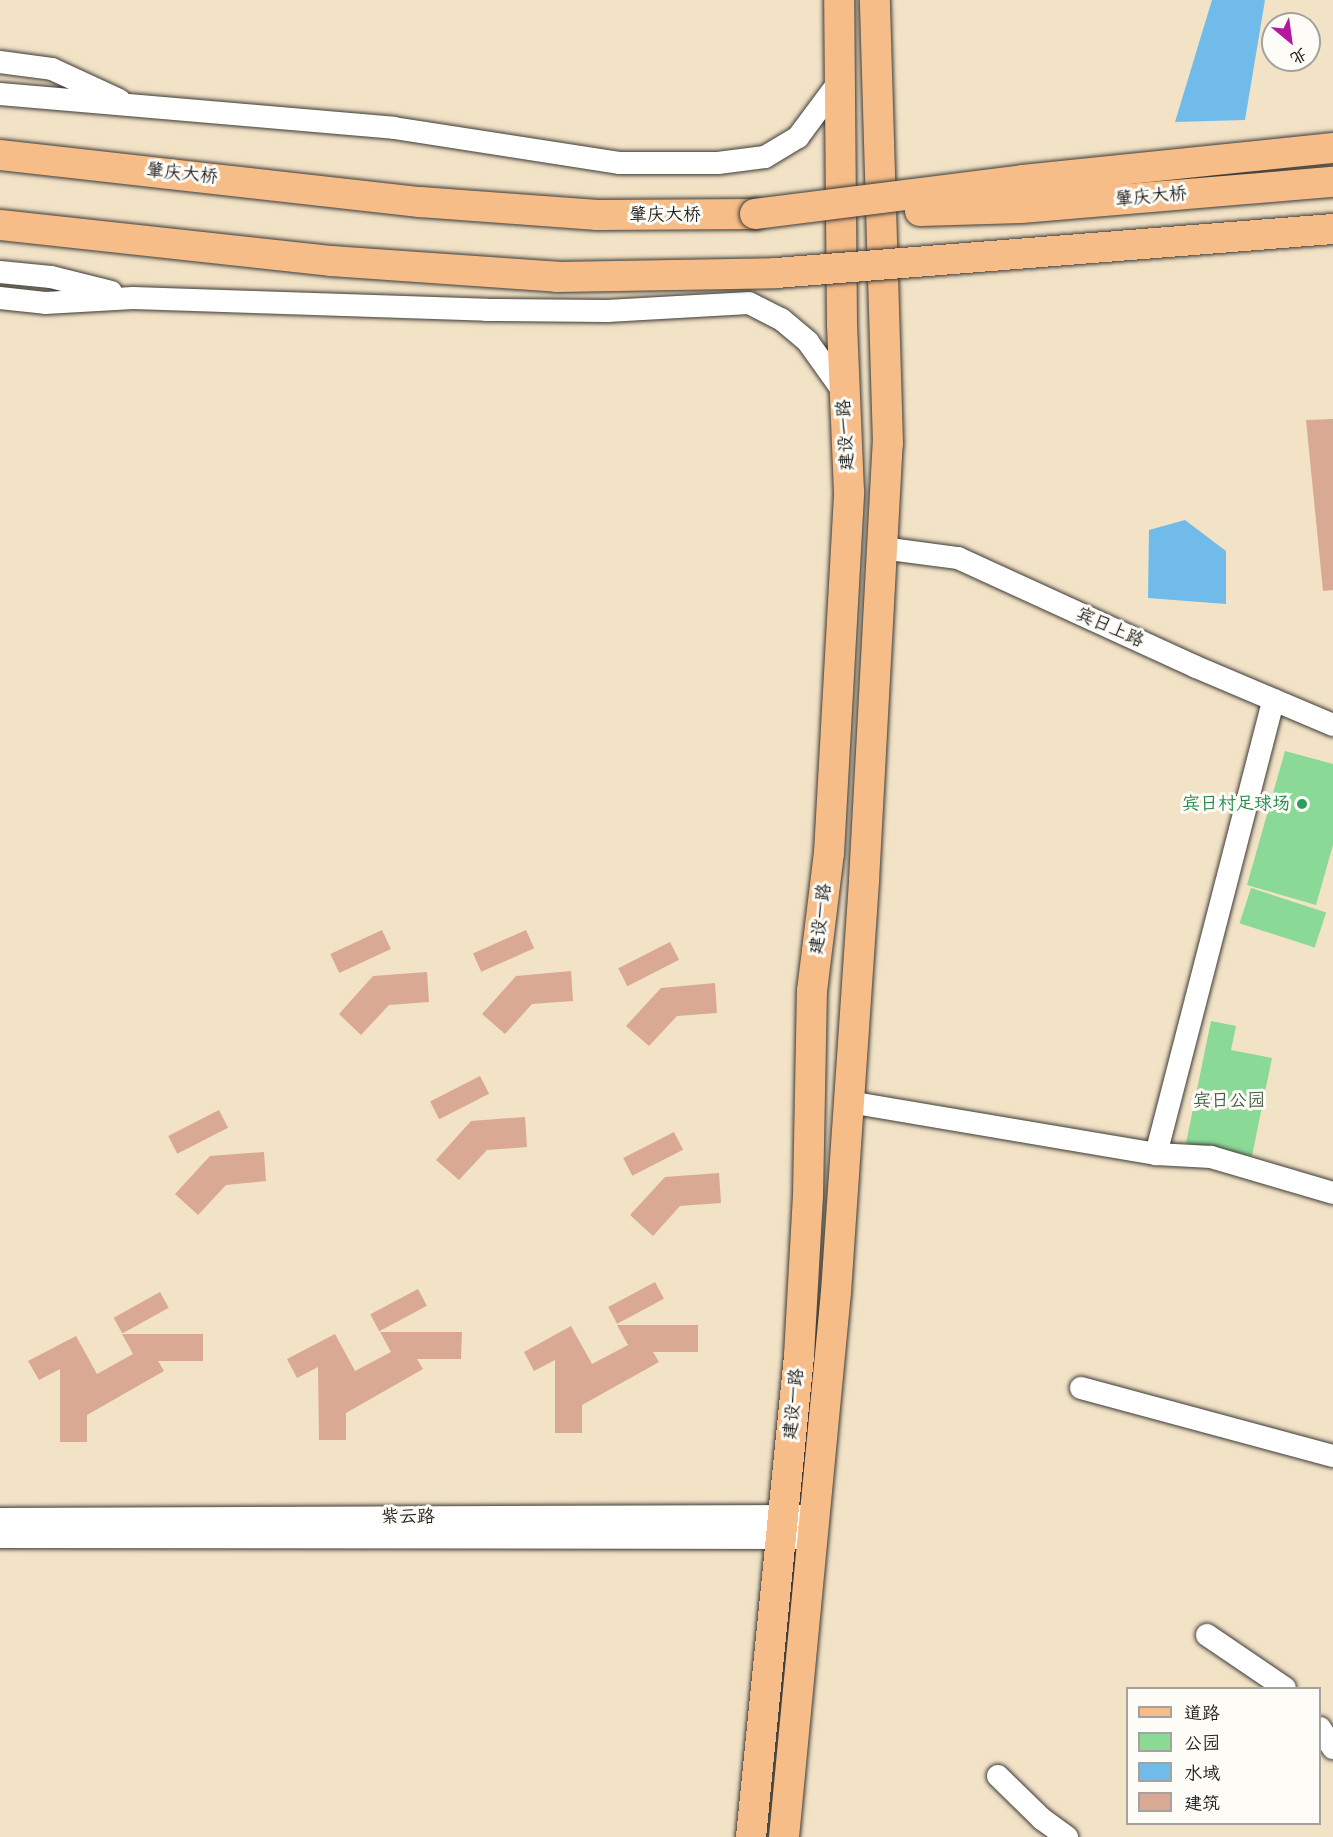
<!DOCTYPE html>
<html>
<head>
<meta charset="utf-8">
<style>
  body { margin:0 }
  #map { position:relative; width:1333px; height:1837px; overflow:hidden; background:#f2e2c6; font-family:Pangolin,"LXGW WenKai TC",sans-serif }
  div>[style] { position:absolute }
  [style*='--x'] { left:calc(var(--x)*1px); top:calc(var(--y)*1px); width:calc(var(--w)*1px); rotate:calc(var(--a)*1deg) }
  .green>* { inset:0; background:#8bd997; transform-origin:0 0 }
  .water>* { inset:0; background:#71bbea }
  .building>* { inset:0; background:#daa994; transform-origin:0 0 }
  .roads { filter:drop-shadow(0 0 2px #3c3a36) drop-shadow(0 0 2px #3c3a36) }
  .minor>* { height:22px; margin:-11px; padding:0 11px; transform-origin:11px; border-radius:11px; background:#fff }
  .major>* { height:30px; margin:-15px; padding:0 15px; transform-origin:15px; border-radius:15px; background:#f7bd88 }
  .bridges { filter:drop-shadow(0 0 2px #3c3a36) drop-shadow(0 0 2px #3c3a36) }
  .major-bridge>* { height:30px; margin:-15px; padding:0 15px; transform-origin:15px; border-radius:15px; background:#f7bd88 }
  .dots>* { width:16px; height:16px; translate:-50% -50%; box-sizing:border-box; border:3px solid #fdfcf7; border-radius:50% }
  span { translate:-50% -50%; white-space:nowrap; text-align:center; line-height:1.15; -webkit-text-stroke:6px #fdfcf7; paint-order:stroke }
  .street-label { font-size:18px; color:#1c1c1c }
  .leisure-label { font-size:18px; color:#27864d }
  .right { translate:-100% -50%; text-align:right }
  .park-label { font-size:18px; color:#435e47 }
  .legend { position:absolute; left:1126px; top:1687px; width:195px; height:138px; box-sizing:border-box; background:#fdfcf7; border:2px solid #a3a29f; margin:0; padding:8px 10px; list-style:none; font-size:18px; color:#1c1c1c }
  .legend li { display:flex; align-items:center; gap:12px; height:30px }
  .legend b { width:30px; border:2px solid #a3a29f }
  .north { position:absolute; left:1261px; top:12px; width:60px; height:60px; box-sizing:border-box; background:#fdfcf7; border:2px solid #a3a29f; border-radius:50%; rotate:151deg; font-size:16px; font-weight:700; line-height:24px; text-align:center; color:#1c1c1c }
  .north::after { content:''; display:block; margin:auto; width:21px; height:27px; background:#b5179e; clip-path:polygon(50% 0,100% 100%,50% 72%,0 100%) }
</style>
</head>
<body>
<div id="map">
  <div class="green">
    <i style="clip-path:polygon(1285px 751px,1333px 764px,1333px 845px,1316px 905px,1247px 885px)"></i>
    <i style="left:1251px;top:888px;width:79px;height:37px;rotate:18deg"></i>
    <i style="clip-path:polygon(1211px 1021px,1236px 1026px,1231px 1050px,1272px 1058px,1252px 1156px,1186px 1143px)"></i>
  </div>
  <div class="water">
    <i style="clip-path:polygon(1212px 0,1265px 0,1245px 120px,1175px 122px)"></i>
    <i style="clip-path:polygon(1185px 520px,1226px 551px,1226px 604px,1148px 598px,1149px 530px)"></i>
  </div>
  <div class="building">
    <i style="clip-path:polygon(1333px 419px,1333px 590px,1323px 591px,1306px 420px)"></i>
    <i style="left:382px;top:930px;width:21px;height:57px;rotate:65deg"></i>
    <i style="left:526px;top:930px;width:20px;height:58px;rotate:66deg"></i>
    <i style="left:670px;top:942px;width:20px;height:58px;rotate:63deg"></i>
    <i style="clip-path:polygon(571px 971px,573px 1001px,532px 1004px,505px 1034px,482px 1014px,516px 976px)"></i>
    <i style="clip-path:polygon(427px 972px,429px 1002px,389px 1005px,361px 1035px,339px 1014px,373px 976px)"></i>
    <i style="clip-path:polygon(715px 983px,717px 1013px,677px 1016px,649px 1046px,626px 1026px,661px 988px)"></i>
    <i style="left:480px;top:1076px;width:20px;height:56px;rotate:63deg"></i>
    <i style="left:219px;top:1110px;width:20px;height:57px;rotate:63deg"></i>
    <i style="clip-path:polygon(525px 1117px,527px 1147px,487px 1150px,459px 1180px,436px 1160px,471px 1121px)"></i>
    <i style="left:674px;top:1132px;width:20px;height:57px;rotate:63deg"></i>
    <i style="clip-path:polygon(264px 1152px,266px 1181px,226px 1185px,198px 1215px,175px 1194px,210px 1156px)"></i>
    <i style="clip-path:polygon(719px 1173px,721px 1203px,680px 1206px,653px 1236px,630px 1215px,665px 1177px)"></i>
    <i style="left:655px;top:1282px;width:19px;height:53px;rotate:62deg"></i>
    <i style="left:418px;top:1289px;width:19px;height:54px;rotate:62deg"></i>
    <i style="left:160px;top:1292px;width:18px;height:53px;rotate:61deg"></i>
    <i style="clip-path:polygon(617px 1325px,698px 1325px,698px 1352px,653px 1352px,659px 1362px,582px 1405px,582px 1433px,555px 1433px,555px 1360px,534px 1371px,524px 1352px,571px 1326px,592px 1364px,628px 1345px)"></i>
    <i style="clip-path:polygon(380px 1332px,462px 1332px,461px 1359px,417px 1359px,423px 1369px,346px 1413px,346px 1440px,319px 1440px,318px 1367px,297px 1378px,287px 1359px,335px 1334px,355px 1371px,391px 1352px)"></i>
    <i style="clip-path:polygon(122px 1334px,203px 1334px,203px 1361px,158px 1361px,164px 1371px,87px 1415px,87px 1442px,60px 1442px,60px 1369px,39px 1380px,28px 1361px,76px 1336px,97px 1374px,133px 1354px)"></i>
  </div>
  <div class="roads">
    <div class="minor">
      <i style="--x:0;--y:62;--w:52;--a:7.7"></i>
      <i style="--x:52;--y:69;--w:74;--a:24.8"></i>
      <i style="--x:0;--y:94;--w:395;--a:4.9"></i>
      <i style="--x:394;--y:128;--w:229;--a:8.8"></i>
      <i style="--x:620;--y:163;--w:98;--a:0"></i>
      <i style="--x:718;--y:163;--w:47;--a:-7.3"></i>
      <i style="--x:765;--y:157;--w:39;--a:-31"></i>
      <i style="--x:798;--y:137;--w:74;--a:-53.3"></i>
      <i style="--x:0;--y:272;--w:51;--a:5.6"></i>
      <i style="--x:51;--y:277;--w:62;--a:14"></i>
      <i style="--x:0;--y:298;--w:45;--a:6.3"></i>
      <i style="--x:45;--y:303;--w:88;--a:-3.3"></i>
      <i style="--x:133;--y:298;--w:354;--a:1.9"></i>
      <i style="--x:487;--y:310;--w:120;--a:0.5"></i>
      <i style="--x:607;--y:311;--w:142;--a:-3.2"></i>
      <i style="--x:749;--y:303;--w:36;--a:27"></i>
      <i style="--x:781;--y:319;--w:35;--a:40"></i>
      <i style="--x:808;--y:342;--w:60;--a:54.5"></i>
      <i style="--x:882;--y:548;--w:77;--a:7.5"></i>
      <i style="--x:958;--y:558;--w:262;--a:24.6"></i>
      <i style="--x:1196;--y:667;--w:149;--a:22.9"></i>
      <i style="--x:849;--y:1102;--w:311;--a:9.6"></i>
      <i style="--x:1156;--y:1154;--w:55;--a:3.1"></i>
      <i style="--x:1211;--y:1157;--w:127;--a:16.4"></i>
      <i style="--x:1156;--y:1154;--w:469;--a:-75.5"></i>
      <i style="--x:1081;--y:1388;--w:261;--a:15.1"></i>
      <i style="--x:0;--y:1519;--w:799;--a:-0.22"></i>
      <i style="--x:0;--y:1537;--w:796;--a:0.07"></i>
      <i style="--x:1207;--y:1635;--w:94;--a:34.2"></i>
      <i style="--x:1320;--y:1728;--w:24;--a:57"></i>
      <i style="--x:998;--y:1776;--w:62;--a:44.3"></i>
      <i style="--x:1042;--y:1819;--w:31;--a:36"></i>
    </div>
    <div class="major">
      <i style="--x:0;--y:155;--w:423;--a:6.4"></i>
      <i style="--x:420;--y:202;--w:178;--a:4.2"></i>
      <i style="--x:598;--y:215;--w:157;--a:-0.4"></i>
      <i style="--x:751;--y:1837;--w:483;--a:-84.3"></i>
      <i style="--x:799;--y:1356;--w:160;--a:-86.8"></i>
      <i style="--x:808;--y:1196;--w:205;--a:-88.9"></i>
      <i style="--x:812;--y:991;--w:139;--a:-83"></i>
      <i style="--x:829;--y:853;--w:362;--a:-86.8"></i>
      <i style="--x:849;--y:492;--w:168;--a:-92.4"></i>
      <i style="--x:842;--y:324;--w:324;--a:-90.5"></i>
      <i style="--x:784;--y:1837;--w:547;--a:-84.55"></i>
      <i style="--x:836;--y:1292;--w:412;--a:-86.1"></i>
      <i style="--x:864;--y:881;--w:438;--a:-86.9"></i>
      <i style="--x:888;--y:444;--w:444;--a:-91.7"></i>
    </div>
  </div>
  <div class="bridges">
    <div class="major-bridge">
      <i style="--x:920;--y:211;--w:101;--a:-1.7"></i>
      <i style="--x:1021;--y:208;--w:313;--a:-4.8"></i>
      <i style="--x:755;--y:214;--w:270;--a:-7.2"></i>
      <i style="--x:1023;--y:180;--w:312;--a:-5.9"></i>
      <i style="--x:0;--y:225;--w:333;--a:6.2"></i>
      <i style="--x:331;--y:261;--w:227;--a:4"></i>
      <i style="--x:557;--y:277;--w:219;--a:-1"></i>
      <i style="--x:776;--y:273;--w:559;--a:-4.52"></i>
    </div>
  </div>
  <div class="dots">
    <i style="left:1302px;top:804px;background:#2e9e5b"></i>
  </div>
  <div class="street-label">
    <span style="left:182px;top:174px;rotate:6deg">肇庆大桥</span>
    <span style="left:1151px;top:197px;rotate:-5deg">肇庆大桥</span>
    <span style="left:665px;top:215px">肇庆大桥</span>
    <span style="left:846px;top:435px;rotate:-93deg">建设一路</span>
    <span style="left:1110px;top:628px;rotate:24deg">宾日上路</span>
    <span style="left:821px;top:919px;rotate:-83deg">建设一路</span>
    <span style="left:794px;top:1404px;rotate:-84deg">建设一路</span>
    <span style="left:408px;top:1517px">紫云路</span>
  </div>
  <div class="leisure-label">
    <span class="right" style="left:1290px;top:804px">宾日村足球场</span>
  </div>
  <div class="park-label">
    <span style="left:1229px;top:1101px">宾日公园</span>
  </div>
  <ul class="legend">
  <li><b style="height:8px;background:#f7bd88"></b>道路</li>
  <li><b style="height:16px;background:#8bd997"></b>公园</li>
  <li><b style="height:16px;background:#71bbea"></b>水域</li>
  <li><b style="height:16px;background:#daa994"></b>建筑</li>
  </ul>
  <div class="north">北</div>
</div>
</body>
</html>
